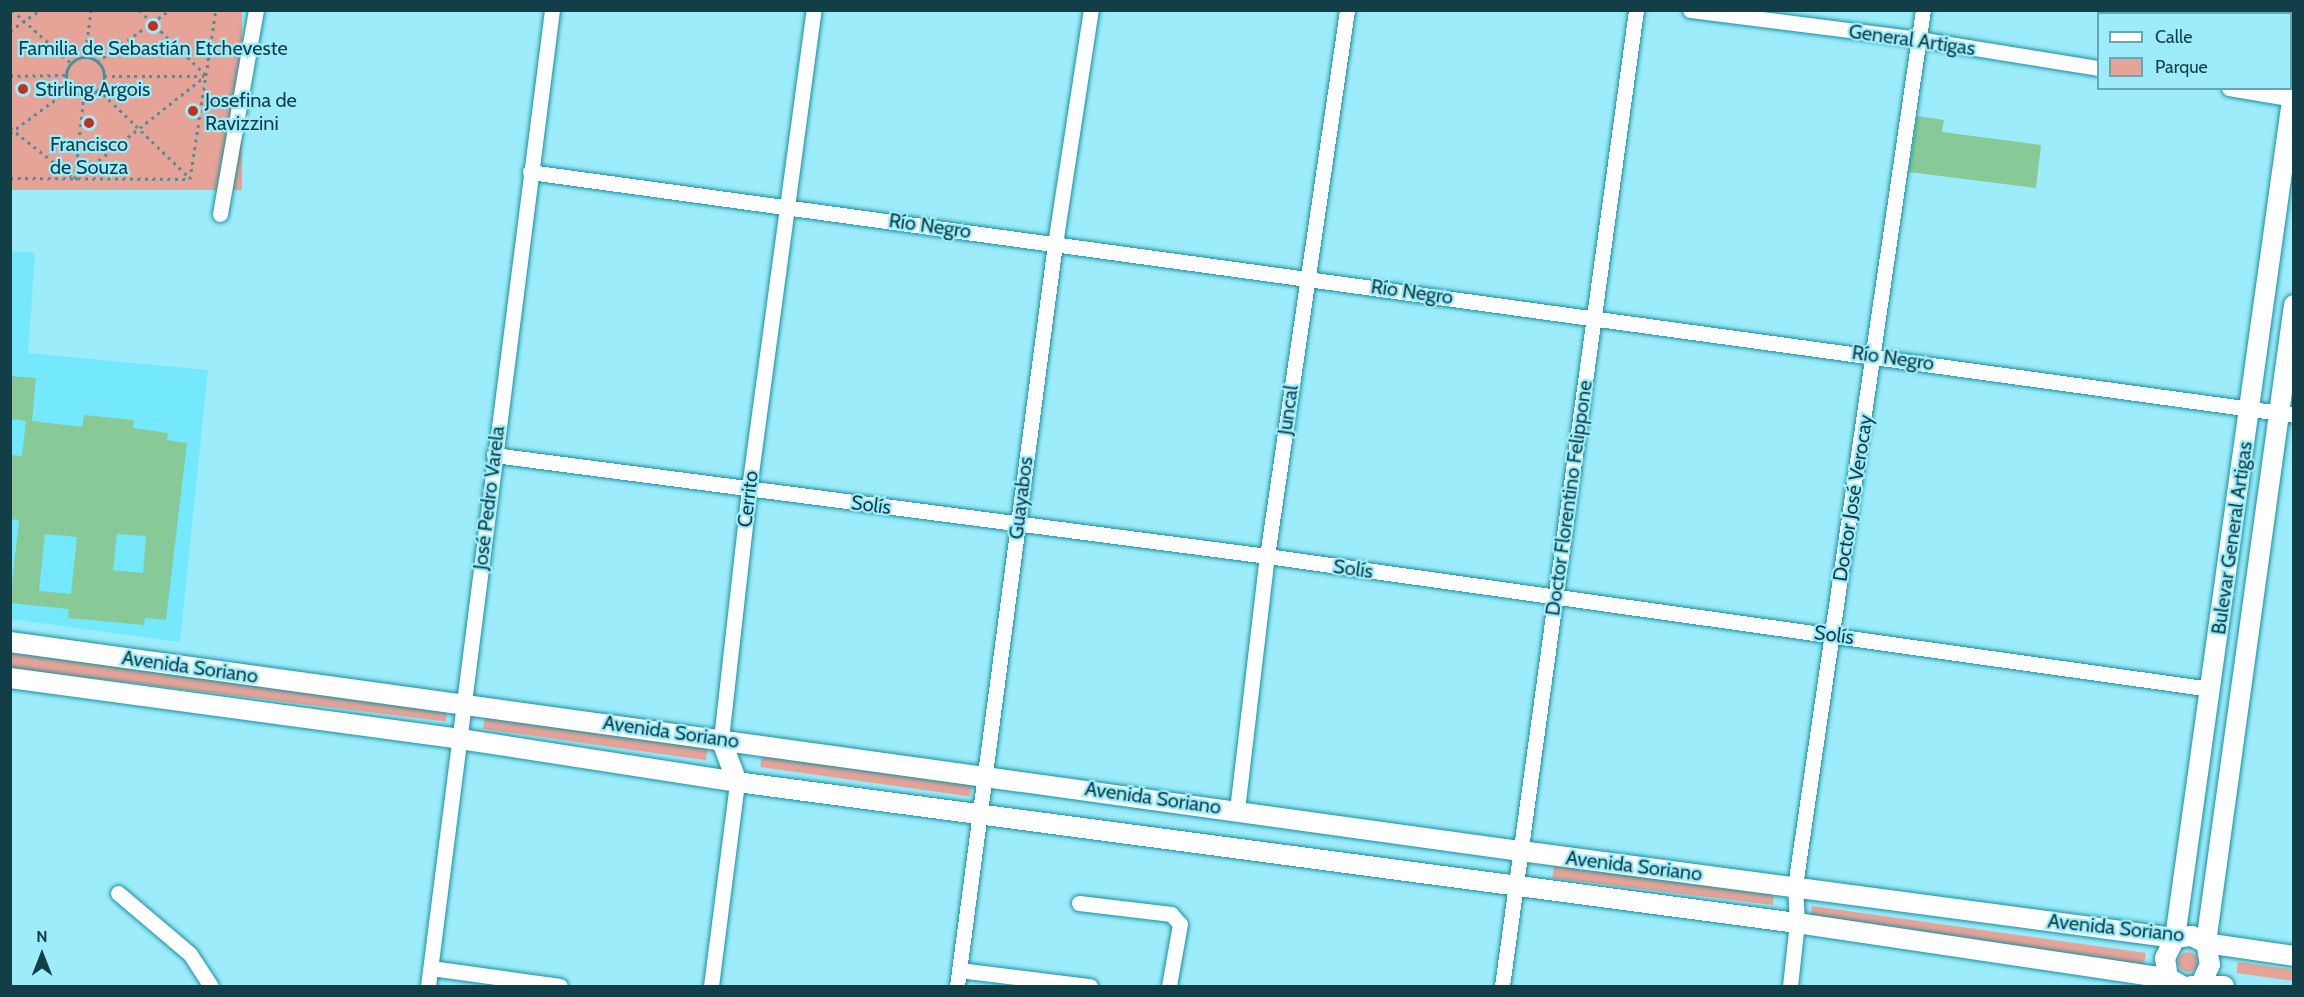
<!DOCTYPE html>
<html>
<head>
<meta charset="utf-8">
<style>
  body { margin:0 }
  #map { position:relative; width:2304px; height:997px; overflow:hidden; background:#9decfb; font-family:Cabin,sans-serif }
  div>[style] { position:absolute }
  [style*='--x'] { left:calc(var(--x)*1px); top:calc(var(--y)*1px); width:calc(var(--w)*1px); rotate:calc(var(--a)*1deg) }
  .built>* { inset:0; background:#74e9fe }
  .green>* { inset:0; background:#e6a397; transform-origin:0 0 }
  .round { border-radius:50% }
  .building>* { inset:0; background:#87ca97 }
  .path>* { height:3px; margin-top:-1.5px; transform-origin:0; background:repeating-linear-gradient(90deg,#528e99 0 3px,transparent 0 7.5px) }
  .path>.ring { margin:-1.5px; padding:0; box-sizing:content-box; background:none; border:3px solid #528e99; border-radius:50% }
  .roads { filter:drop-shadow(0 0 2px #1790a1) drop-shadow(0 0 2px #1790a1) }
  .minor>* { height:15px; margin:-7.5px; padding:0 7.5px; transform-origin:7.5px; border-radius:7.5px; background:#fff }
  .tertiary>* { height:20px; margin:-10px; padding:0 10px; transform-origin:10px; border-radius:10px; background:#fff }
  .dots>* { width:16px; height:16px; translate:-50% -50%; box-sizing:border-box; border:3px solid #9decfb; border-radius:50% }
  span { translate:-50% -50%; white-space:nowrap; text-align:center; line-height:1.15; -webkit-text-stroke:4.5px #9decfb; paint-order:stroke }
  .street-label { font-size:20px; color:#123f47 }
  .poi-label { font-size:20px; color:#123f47 }
  .left { translate:0 -50%; text-align:left }
  .frame { position:absolute; inset:0; border:12px solid #123f47; pointer-events:none }
  .legend { position:absolute; left:2097px; top:12px; width:195px; height:78px; box-sizing:border-box; background:#9decfb; border:2px solid #65a7b3; margin:0; padding:8px 10px; list-style:none; font-size:18px; color:#123f47 }
  .legend li { display:flex; align-items:center; gap:12px; height:30px }
  .legend b { width:30px; border:2px solid #65a7b3 }
  .north { position:absolute; left:12px; top:925px; width:60px; height:60px; -webkit-text-stroke:4px #9decfb; paint-order:stroke; rotate:0deg; font-size:16px; font-weight:700; line-height:24px; text-align:center; color:#123f47 }
  .north::after { content:''; display:block; margin:auto; width:21px; height:27px; background:#123f47; clip-path:polygon(50% 0,100% 100%,50% 72%,0 100%) }
</style>
</head>
<body>
<div id="map">
  <div class="built">
    <i style="clip-path:polygon(11px 251px,35px 253px,28px 353px,208px 370px,180px 642px,11px 619px)"></i>
  </div>
  <div class="green">
    <i style="left:11px;top:11px;width:231px;height:179px"></i>
    <i style="left:11px;top:653px;width:440px;height:15px;rotate:7deg"></i>
    <i style="left:485px;top:716px;width:225px;height:13px;rotate:8deg"></i>
    <i style="left:762px;top:754px;width:212px;height:13px;rotate:8deg"></i>
    <i style="left:1554px;top:865px;width:222px;height:13px;rotate:7deg"></i>
    <i style="left:1812px;top:906px;width:337px;height:12px;rotate:8deg"></i>
    <i class="round" style="left:2178px;top:952px;width:20px;height:20px"></i>
    <i style="left:2238px;top:962px;width:56px;height:11px;rotate:8deg"></i>
  </div>
  <div class="building">
    <i style="clip-path:polygon(1917px 116px,1944px 120px,1942px 132px,2041px 145px,2036px 188px,1909px 172px)"></i>
    <i style="clip-path:polygon(evenodd,10px 376px,36px 378px,32px 421px,82px 427px,84px 415px,134px 420px,133px 428px,168px 433px,167px 440px,187px 443px,166px 620px,145px 618px,144px 625px,68px 618px,69px 609px,10px 603px,19px 520px,10px 519px,10px 455px,22px 456px,26px 421px,10px 419px,10px 376px,45px 534px,77px 537px,71px 594px,39px 591px,45px 534px,10px 376px,117px 534px,146px 536px,143px 573px,113px 570px,117px 534px)"></i>
  </div>
  <div class="path">
    <i style="--x:12;--y:10;--w:79;--a:41.9"></i>
    <i style="--x:139;--y:10;--w:93;--a:44.1"></i>
    <i style="--x:10;--y:31;--w:37;--a:-35"></i>
    <i style="--x:85;--y:57;--w:47;--a:-82.7"></i>
    <i class="ring" style="left:66px;top:57px;width:35px;height:35px"></i>
    <i style="--x:97;--y:62;--w:90;--a:-35.5"></i>
    <i style="--x:10;--y:76;--w:56;--a:-1"></i>
    <i style="--x:104;--y:76;--w:100;--a:0"></i>
    <i style="--x:98;--y:89;--w:128;--a:44.1"></i>
    <i style="--x:10;--y:128;--w:81;--a:38"></i>
    <i style="--x:10;--y:133;--w:74;--a:-36.3"></i>
    <i style="--x:10;--y:178;--w:180;--a:0.3"></i>
    <i style="--x:190;--y:179;--w:171;--a:-81.3"></i>
    <i style="--x:75;--y:179;--w:164;--a:-38.3"></i>
    <i style="--x:75;--y:179;--w:84;--a:-83.9"></i>
  </div>
  <div class="roads">
    <div class="minor">
      <i style="--x:1690;--y:10;--w:231;--a:7.2"></i>
      <i style="--x:1919;--y:39;--w:181;--a:9.2"></i>
      <i style="--x:2229;--y:88;--w:66;--a:9.6"></i>
      <i style="--x:530;--y:172;--w:1781;--a:7.84"></i>
      <i style="--x:220;--y:214;--w:207;--a:-80"></i>
      <i style="--x:494;--y:455;--w:780;--a:7.44"></i>
      <i style="--x:1267;--y:556;--w:953;--a:8.02"></i>
      <i style="--x:721;--y:739;--w:253;--a:-83.6"></i>
      <i style="--x:749;--y:488;--w:482;--a:-82.3"></i>
      <i style="--x:1237;--y:810;--w:256;--a:-83.3"></i>
      <i style="--x:1267;--y:556;--w:552;--a:-81.66"></i>
      <i style="--x:118;--y:893;--w:94;--a:40.3"></i>
      <i style="--x:190;--y:954;--w:38;--a:57"></i>
      <i style="--x:1079;--y:903;--w:93;--a:6.8"></i>
      <i style="--x:1171;--y:914;--w:13;--a:48"></i>
      <i style="--x:1180;--y:924;--w:63;--a:100.1"></i>
      <i style="--x:431;--y:968;--w:130;--a:7.9"></i>
      <i style="--x:959;--y:970;--w:132;--a:7"></i>
      <i style="--x:428;--y:986;--w:984;--a:-82.76"></i>
      <i style="--x:711;--y:986;--w:206;--a:-82.7"></i>
      <i style="--x:957;--y:986;--w:748;--a:-82.48"></i>
      <i style="--x:1055;--y:244;--w:237;--a:-81.3"></i>
      <i style="--x:1502;--y:986;--w:985;--a:-82.18"></i>
      <i style="--x:1790;--y:986;--w:63;--a:-83.7"></i>
      <i style="--x:1797;--y:923;--w:37;--a:-93"></i>
      <i style="--x:1795;--y:886;--w:885;--a:-81.69"></i>
    </div>
    <div class="tertiary">
      <i style="--x:10;--y:642;--w:1525;--a:7.88"></i>
      <i style="--x:1521;--y:851;--w:660;--a:7.58"></i>
      <i style="--x:2175;--y:938;--w:17;--a:-7"></i>
      <i style="--x:2192;--y:936;--w:16;--a:27"></i>
      <i style="--x:2206;--y:943;--w:89;--a:8.4"></i>
      <i style="--x:10;--y:678;--w:454;--a:7.7"></i>
      <i style="--x:460;--y:739;--w:280;--a:8.8"></i>
      <i style="--x:737;--y:782;--w:1069;--a:7.58"></i>
      <i style="--x:1797;--y:923;--w:377;--a:8.5"></i>
      <i style="--x:2170;--y:979;--w:14;--a:30"></i>
      <i style="--x:721;--y:739;--w:46;--a:69.6"></i>
      <i style="--x:2169;--y:986;--w:28;--a:-98"></i>
      <i style="--x:2165;--y:958;--w:22;--a:-63"></i>
      <i style="--x:2175;--y:938;--w:860;--a:-82.05"></i>
      <i style="--x:2191;--y:986;--w:33;--a:0"></i>
      <i style="--x:2200;--y:986;--w:23;--a:-65"></i>
      <i style="--x:2210;--y:965;--w:22;--a:-100"></i>
      <i style="--x:2206;--y:943;--w:644;--a:-82.15"></i>
    </div>
  </div>
  <div class="dots">
    <i style="left:153px;top:26px;background:#be3220"></i>
    <i style="left:23px;top:89px;background:#be3220"></i>
    <i style="left:193px;top:111px;background:#be3220"></i>
    <i style="left:89px;top:123px;background:#be3220"></i>
  </div>
  <div class="street-label">
    <span style="left:1912px;top:40px;rotate:8deg">General Artigas</span>
    <span style="left:930px;top:226px;rotate:8deg">Río Negro</span>
    <span style="left:1412px;top:292px;rotate:8deg">Río Negro</span>
    <span style="left:1893px;top:358px;rotate:8deg">Río Negro</span>
    <span style="left:1288px;top:410px;rotate:-82deg">Juncal</span>
    <span style="left:489px;top:498px;rotate:-83deg">José Pedro Varela</span>
    <span style="left:1021px;top:498px;rotate:-83deg">Guayabos</span>
    <span style="left:1569px;top:498px;rotate:-82deg">Doctor Florentino Felippone</span>
    <span style="left:1853px;top:498px;rotate:-81deg">Doctor José Verocay</span>
    <span style="left:748px;top:499px;rotate:-83deg">Cerrito</span>
    <span style="left:871px;top:505px;rotate:8deg">Solís</span>
    <span style="left:2232px;top:538px;rotate:-82deg">Bulevar General Artigas</span>
    <span style="left:1353px;top:569px;rotate:8deg">Solís</span>
    <span style="left:1834px;top:635px;rotate:8deg">Solís</span>
    <span style="left:190px;top:667px;rotate:8deg">Avenida Soriano</span>
    <span style="left:671px;top:732px;rotate:8deg">Avenida Soriano</span>
    <span style="left:1153px;top:798px;rotate:8deg">Avenida Soriano</span>
    <span style="left:1634px;top:866px;rotate:7deg">Avenida Soriano</span>
    <span style="left:2116px;top:928px;rotate:6deg">Avenida Soriano</span>
  </div>
  <div class="poi-label">
    <span style="left:153px;top:48px">Familia de Sebastián Etcheveste</span>
    <span class="left" style="left:35px;top:89px">Stirling Argois</span>
    <span class="left" style="left:205px;top:112px">Josefina de<br>Ravizzini</span>
    <span style="left:89px;top:156px">Francisco<br>de Souza</span>
  </div>
  <div class="frame"></div>
  <ul class="legend">
  <li><b style="height:8px;background:#fff"></b>Calle</li>
  <li><b style="height:16px;background:#e6a397"></b>Parque</li>
  </ul>
  <div class="north">N</div>
</div>
</body>
</html>
